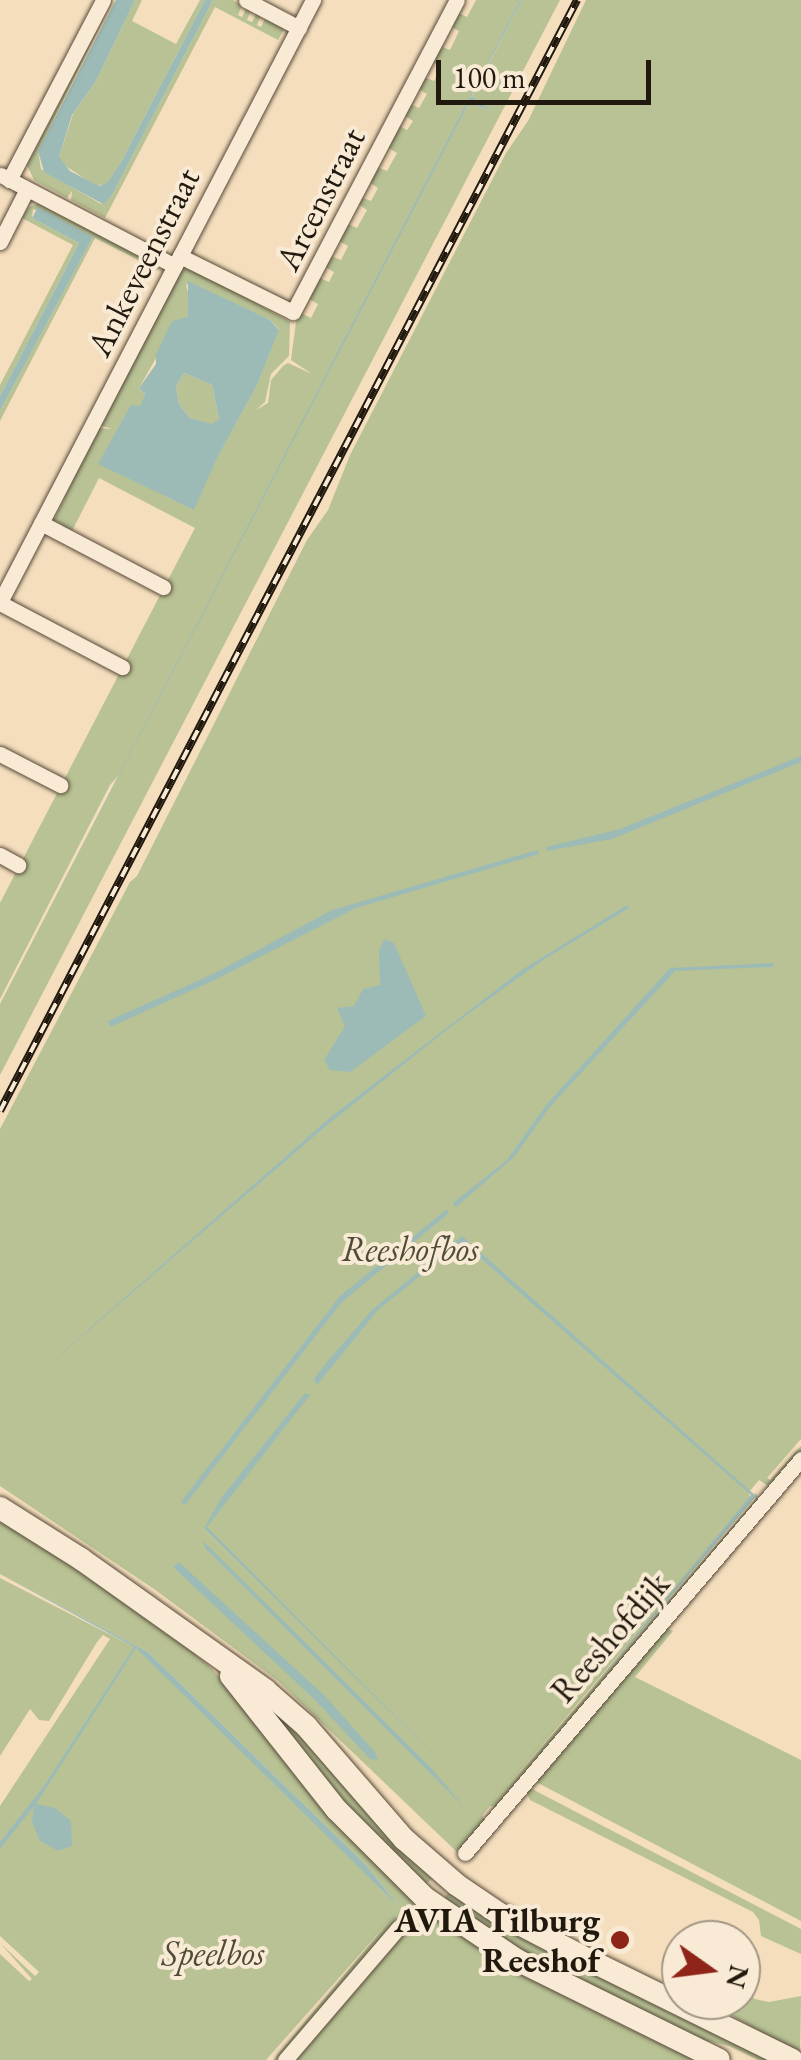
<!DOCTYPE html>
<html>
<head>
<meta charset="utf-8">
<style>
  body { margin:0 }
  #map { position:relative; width:801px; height:2060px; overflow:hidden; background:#f5debd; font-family:"EB Garamond",serif }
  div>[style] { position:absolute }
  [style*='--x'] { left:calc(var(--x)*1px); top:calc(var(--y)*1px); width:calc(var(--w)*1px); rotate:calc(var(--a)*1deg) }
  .green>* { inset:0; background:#b8c294 }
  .water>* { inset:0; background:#9dbbb6 }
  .roads { filter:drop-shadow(0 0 2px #564a3a) drop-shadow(0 0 2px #564a3a) }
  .minor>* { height:15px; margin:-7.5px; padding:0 7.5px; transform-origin:7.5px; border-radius:7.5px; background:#f8ead4 }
  .secondary>* { height:22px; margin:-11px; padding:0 11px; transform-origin:11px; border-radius:11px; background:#f8ead4 }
  .rail>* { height:8px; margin-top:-4px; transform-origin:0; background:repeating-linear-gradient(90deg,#f8ead4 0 11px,#21190e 0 22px); box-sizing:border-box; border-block:2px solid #21190e }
  .dots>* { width:28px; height:28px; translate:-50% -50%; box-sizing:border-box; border:5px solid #f8ead4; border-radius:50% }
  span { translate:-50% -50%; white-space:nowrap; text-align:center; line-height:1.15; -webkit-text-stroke:8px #f8ead4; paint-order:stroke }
  .street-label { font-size:35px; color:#21190e }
  .park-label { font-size:35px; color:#4e4c36; font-style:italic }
  .poi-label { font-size:35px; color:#21190e; font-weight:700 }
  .right { translate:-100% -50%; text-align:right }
  .north { position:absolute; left:661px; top:1920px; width:100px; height:100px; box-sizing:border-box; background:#f8ead4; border:2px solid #a29685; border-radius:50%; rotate:104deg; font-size:28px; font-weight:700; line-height:40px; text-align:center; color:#21190e }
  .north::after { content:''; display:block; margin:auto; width:35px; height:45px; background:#8f2418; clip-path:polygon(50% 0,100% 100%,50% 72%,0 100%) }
  .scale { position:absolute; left:436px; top:60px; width:215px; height:45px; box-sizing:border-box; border:5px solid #21190e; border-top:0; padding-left:12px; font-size:30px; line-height:35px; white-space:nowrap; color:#21190e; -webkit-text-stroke:8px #f8ead4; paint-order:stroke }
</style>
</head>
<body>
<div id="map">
  <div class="green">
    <i style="clip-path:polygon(113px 0,38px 151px,41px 169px,101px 204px,111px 197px,213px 0,233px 0,242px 5px,238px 15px,242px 17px,247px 7px,251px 10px,247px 20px,252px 22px,257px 12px,261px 15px,257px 25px,261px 27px,266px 17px,284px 29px,278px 40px,215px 7px,105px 218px,71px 200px,72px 191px,67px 198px,34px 180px,27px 165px)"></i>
    <i style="clip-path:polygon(135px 0,142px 0,132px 21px,176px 44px,200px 0,205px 0,121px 162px,108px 183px,96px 186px,61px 163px,59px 157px,73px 114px,96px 81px)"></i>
    <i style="clip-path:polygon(evenodd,476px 0,520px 0,389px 254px,469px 103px,492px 111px,471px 98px,522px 0,560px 0,0 1075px,0 1004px,119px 775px,110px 785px,0 999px,0 903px,195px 528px,99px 478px,72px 531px,54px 520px,98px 428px,112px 429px,99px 425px,181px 270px,191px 268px,290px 322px,289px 356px,271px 374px,265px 402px,256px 410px,268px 403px,271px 380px,283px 366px,288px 363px,312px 374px,291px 360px,296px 322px,301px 313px,311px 318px,318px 304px,309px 299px,320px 278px,329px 282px,334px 272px,325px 267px,331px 256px,341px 260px,348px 246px,339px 241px,348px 224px,357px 228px,367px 210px,358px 204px,361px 197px,371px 201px,378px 188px,369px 182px,377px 167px,387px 171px,397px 153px,387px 147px,398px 125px,407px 130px,413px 121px,404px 115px,410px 104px,419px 108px,427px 94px,418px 89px,424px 77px,434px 81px,441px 67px,432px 62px,440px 46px,450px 50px,459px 31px,450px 26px,457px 12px,467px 17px,476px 0,186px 284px,270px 320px,279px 329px,258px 383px,216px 459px,171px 499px,116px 470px,145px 394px,139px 388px,172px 330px,188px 317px,191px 305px,186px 284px)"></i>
    <i style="clip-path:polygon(586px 0,801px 0,801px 1439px,767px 1478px,770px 1480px,801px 1446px,801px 1452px,768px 1486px,759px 1480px,749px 1492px,750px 1500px,493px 1803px,755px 1500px,755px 1492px,760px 1501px,497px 1807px,490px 1806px,482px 1816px,485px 1820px,458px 1853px,277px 1680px,154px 1589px,0 1486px,0 1129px,130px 882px,137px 876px,307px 540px,328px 510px,350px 455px,506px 153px,528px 121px)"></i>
    <i style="clip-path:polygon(40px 203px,160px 266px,158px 270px,95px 238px,0 421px,0 411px,93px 237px,33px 209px,32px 218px,79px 243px,0 396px,0 385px,73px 245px,22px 218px,29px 207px)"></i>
    <i style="clip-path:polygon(184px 373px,212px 385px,219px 419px,212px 425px,190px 418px,179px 404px,176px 387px)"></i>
    <i style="clip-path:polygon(0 1516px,174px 1636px,211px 1668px,417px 1900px,279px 2060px,273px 2060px,390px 1920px,266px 2060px,0 2060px,0 1954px,29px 1981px,32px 1979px,0 1943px,35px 1976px,39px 1972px,0 1936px,0 1806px,110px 1639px,103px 1635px,97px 1642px,49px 1721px,39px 1720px,30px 1709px,0 1756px,0 1578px,146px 1653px,400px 1908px,367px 1866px,148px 1652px,0 1574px)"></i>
    <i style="clip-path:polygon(666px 1628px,673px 1631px,635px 1677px,801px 1760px,801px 1921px,538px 1783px,536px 1778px)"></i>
    <i style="clip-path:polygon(260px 1693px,304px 1732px,434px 1876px,424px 1887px,385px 1855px,344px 1808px,256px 1697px)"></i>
    <i style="clip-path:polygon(532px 1789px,801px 1929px,801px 1954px,761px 1936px,759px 1920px,753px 1912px,530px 1800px,526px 1790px)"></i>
    <i style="clip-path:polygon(451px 1890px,534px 1940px,777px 2060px,758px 2060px,729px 2046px,678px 2034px,502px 1945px,442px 1901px)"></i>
    <i style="clip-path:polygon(431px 1910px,708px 2060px,293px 2060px,419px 1914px,424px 1918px)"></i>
    <i style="clip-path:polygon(743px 1990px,755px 1999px,769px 2002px,801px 1996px,800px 2054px,704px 2000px,741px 2000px)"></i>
  </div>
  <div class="water">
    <i style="clip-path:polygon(116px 0,135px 0,96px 81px,72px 115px,59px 157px,70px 171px,99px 186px,108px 182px,121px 162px,205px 0,213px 0,111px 197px,103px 204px,44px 172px,38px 151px)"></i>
    <i style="clip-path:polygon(520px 0,522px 0,471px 97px,492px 111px,469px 103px,0 1004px)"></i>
    <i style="clip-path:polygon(38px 207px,93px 237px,0 411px,0 396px,79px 243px,32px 218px)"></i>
    <i style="clip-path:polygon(evenodd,188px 281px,270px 320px,279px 330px,258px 383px,217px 458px,194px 510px,98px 464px,131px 405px,140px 406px,145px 394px,139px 388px,156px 364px,156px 354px,172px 321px,188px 317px,188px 281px,184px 373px,212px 385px,219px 419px,212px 424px,190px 418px,179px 404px,176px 387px,184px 373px)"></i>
    <i style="clip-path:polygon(801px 756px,801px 762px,612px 839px,547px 851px,546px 847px,620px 829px)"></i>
    <i style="clip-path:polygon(537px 850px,539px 854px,356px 908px,217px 979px,110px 1027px,108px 1021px,215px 973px,332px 910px)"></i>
    <i style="clip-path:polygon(627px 905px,629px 908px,543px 960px,453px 1025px,326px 1126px,24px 1386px,332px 1116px,522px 970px)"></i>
    <i style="clip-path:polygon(384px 939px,394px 943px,426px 1016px,350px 1072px,330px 1070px,324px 1060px,345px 1026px,337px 1008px,354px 1006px,363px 989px,380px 985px,379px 951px)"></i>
    <i style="clip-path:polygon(774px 963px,773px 967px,675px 971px,549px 1108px,514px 1157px,456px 1207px,453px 1203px,507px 1160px,547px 1104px,670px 968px)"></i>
    <i style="clip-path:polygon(447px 1209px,449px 1213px,341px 1303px,185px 1505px,181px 1502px,340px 1296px)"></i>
    <i style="clip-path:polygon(462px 1236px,756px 1496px,584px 1698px,751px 1495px,462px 1242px,378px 1310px,317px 1385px,314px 1379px,327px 1362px,372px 1310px)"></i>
    <i style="clip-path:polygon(305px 1393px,310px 1395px,207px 1527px,467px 1788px,204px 1528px,222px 1497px)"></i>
    <i style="clip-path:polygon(203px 1541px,430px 1767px,466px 1809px,205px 1548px)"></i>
    <i style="clip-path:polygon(179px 1562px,325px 1696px,375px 1752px,378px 1760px,370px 1759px,315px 1700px,173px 1567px)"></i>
    <i style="clip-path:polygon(0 1574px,148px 1652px,367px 1866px,400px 1908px,136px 1648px,36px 1804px,55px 1808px,71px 1821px,72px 1846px,58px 1851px,40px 1841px,32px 1822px,34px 1806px,0 1849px,0 1842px,44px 1786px,134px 1647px)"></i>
  </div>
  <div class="roads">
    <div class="minor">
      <i style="--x:246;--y:0;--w:60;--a:27.8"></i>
      <i style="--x:1;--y:175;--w:196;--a:27.6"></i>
      <i style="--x:9;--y:180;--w:203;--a:-62.4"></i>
      <i style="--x:0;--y:242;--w:59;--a:-63"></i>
      <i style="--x:180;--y:256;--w:126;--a:26.4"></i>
      <i style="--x:293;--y:312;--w:352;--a:-62.3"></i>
      <i style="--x:41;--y:523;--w:138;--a:27.7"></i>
      <i style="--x:0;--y:602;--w:679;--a:-62.53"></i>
      <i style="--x:0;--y:603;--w:138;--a:27.7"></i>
      <i style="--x:0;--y:754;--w:68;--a:27.3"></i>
      <i style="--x:0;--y:855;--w:21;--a:29"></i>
      <i style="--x:465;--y:1853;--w:518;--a:-49.54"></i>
      <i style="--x:285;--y:2060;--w:175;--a:-49.4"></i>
    </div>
    <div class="secondary">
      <i style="--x:0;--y:1508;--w:96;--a:32.2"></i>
      <i style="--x:81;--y:1559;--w:226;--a:35.4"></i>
      <i style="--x:265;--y:1690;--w:55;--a:41.3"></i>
      <i style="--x:306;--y:1726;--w:150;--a:49.1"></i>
      <i style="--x:404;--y:1839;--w:70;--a:41"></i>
      <i style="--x:457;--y:1885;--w:50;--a:34.3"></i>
      <i style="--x:498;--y:1913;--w:91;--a:27.4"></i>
      <i style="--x:579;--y:1955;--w:237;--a:26.2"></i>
      <i style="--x:231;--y:1676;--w:171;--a:51.7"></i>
      <i style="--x:337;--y:1810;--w:124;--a:45"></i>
      <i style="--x:425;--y:1898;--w:111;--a:34"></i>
      <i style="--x:517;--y:1960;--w:225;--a:26.3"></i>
    </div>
  </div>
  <div class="rail">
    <i style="--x:0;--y:1111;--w:1252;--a:-62.55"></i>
  </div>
  <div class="dots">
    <i style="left:620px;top:1940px;background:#8f2418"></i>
  </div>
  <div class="street-label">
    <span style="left:320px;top:199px;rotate:-63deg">Arcenstraat</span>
    <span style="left:143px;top:262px;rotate:-63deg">Ankeveenstraat</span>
    <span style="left:610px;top:1637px;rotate:-49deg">Reeshofdijk</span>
  </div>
  <div class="park-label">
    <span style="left:410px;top:1249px">Reeshofbos</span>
    <span style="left:213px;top:1953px">Speelbos</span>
  </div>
  <div class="poi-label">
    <span class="right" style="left:600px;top:1940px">AVIA Tilburg<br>Reeshof</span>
  </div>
  <div class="north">N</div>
  <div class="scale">100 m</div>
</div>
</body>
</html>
